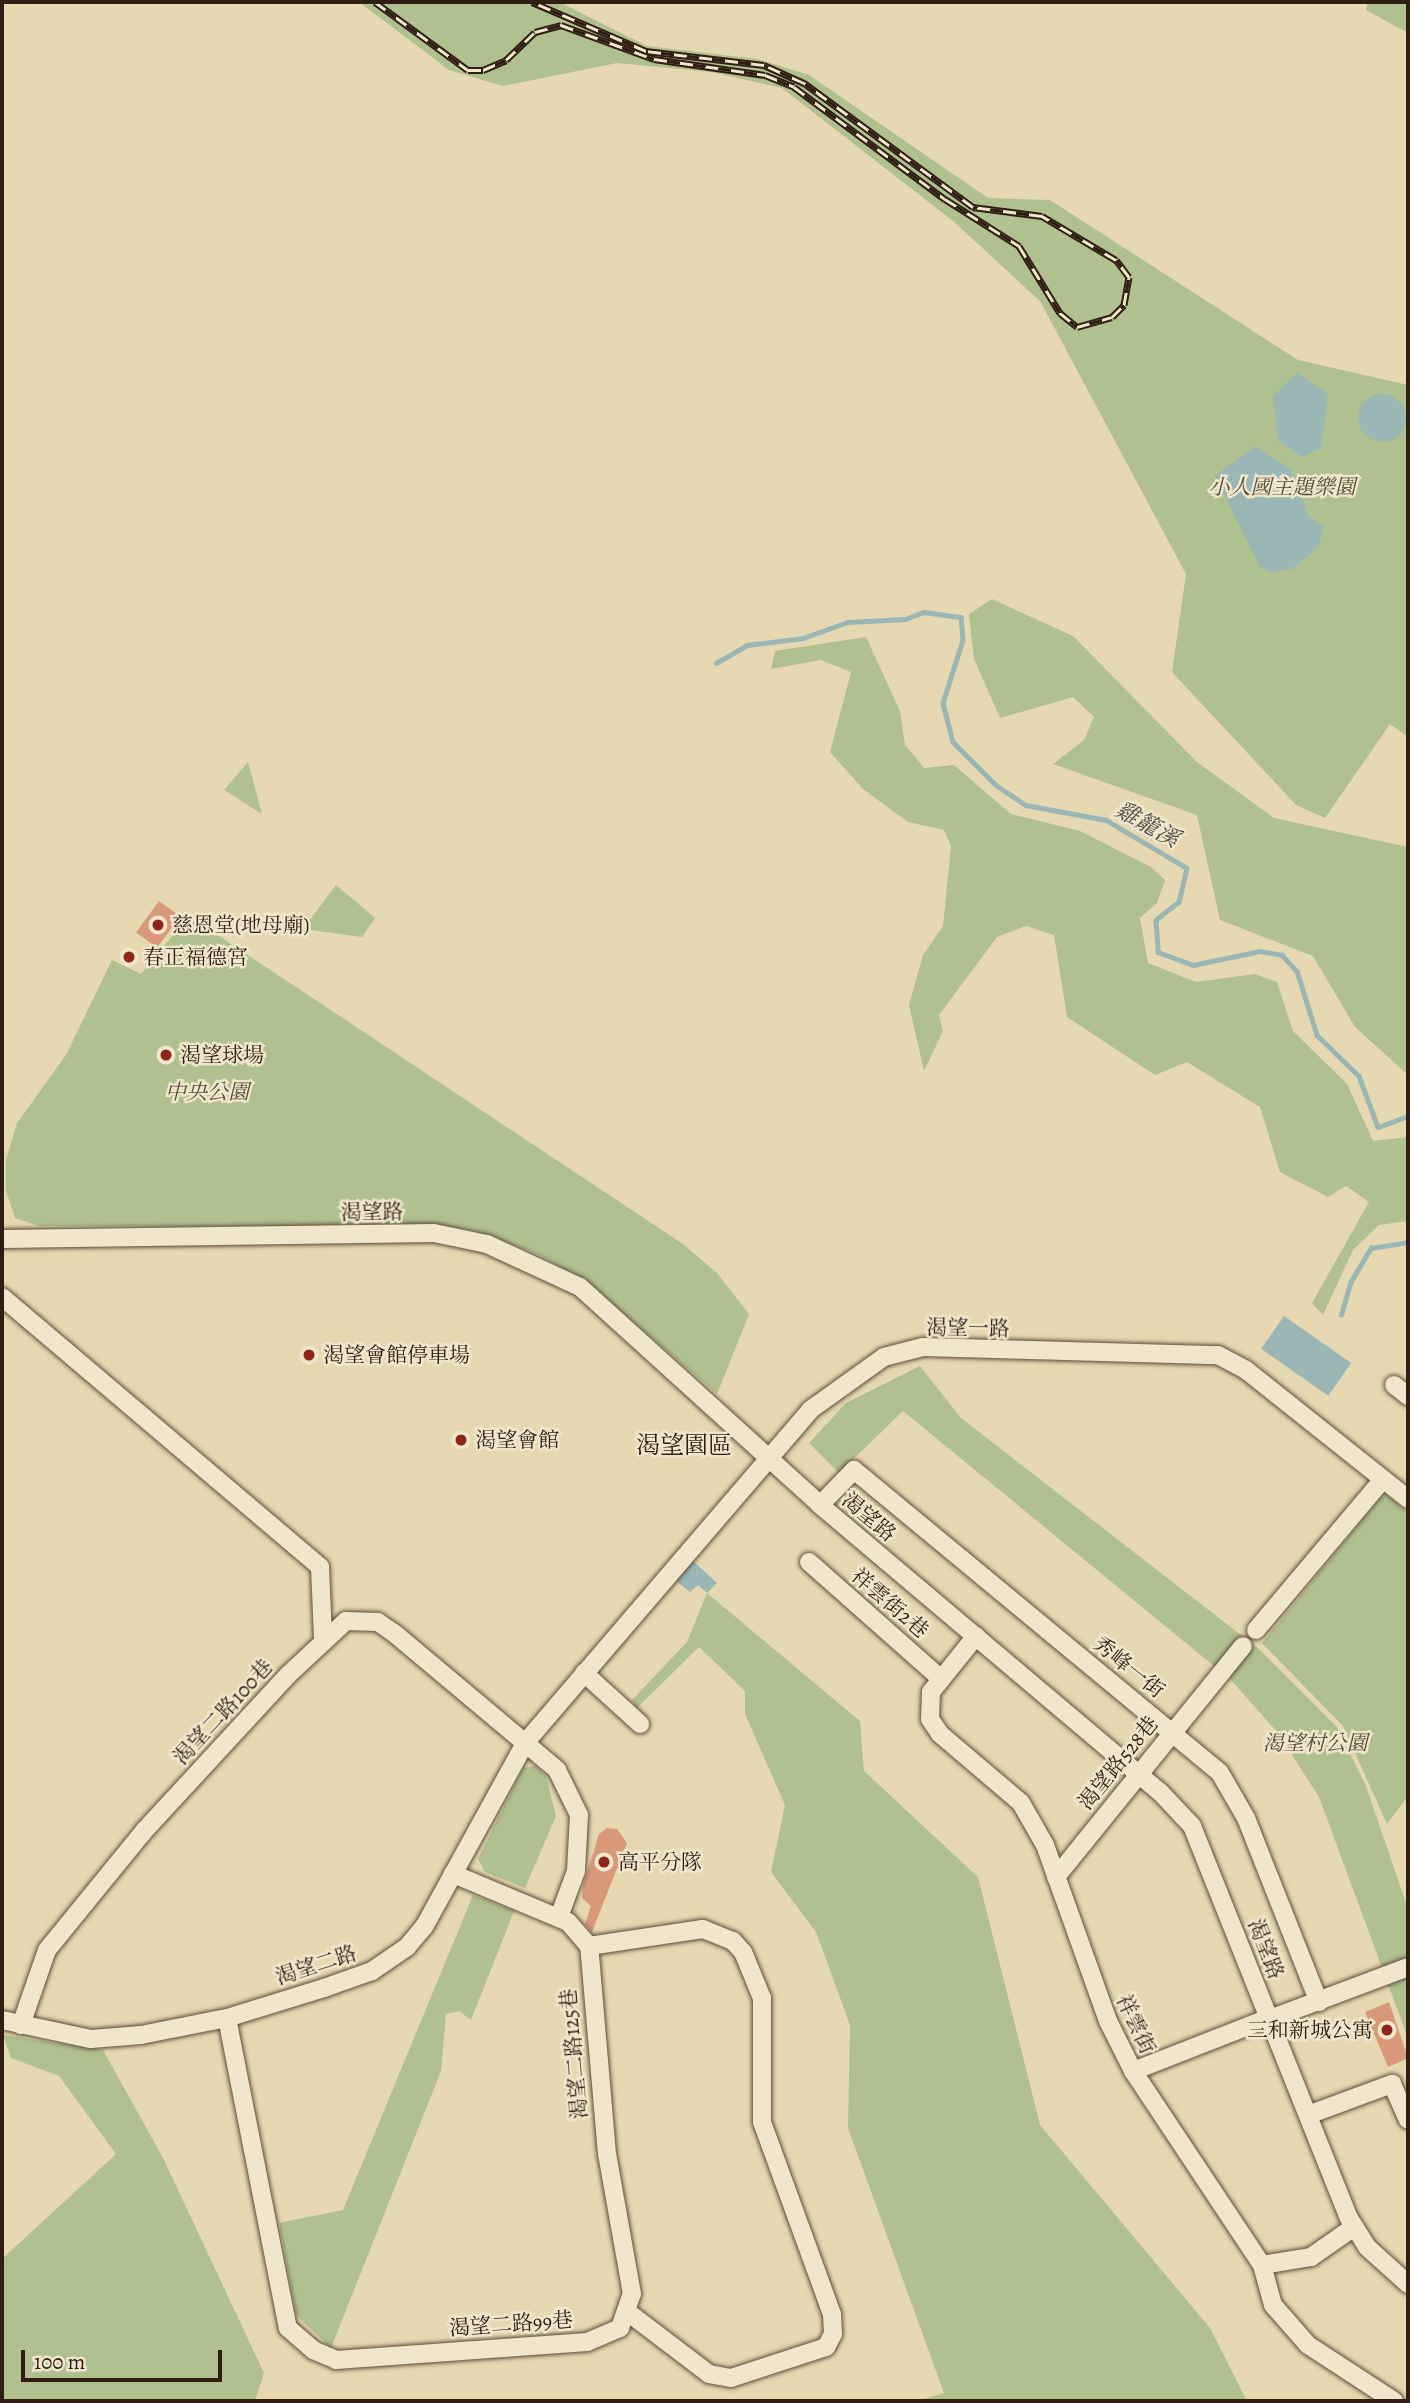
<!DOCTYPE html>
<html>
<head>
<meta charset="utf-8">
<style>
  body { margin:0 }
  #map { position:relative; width:1410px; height:2403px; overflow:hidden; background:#e6d8b0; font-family:Alegreya,"Noto Serif TC",serif }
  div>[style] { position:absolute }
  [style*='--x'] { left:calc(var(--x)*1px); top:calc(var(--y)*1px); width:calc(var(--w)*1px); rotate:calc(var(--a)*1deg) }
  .green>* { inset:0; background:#b0c08f }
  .water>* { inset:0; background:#9ab7b6; transform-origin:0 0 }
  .round { border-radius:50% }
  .stream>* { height:4.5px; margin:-2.25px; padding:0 2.25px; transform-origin:2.25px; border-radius:2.25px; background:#9ab7b6 }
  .building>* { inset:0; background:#d99879; transform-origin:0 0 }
  .roads { filter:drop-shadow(0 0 2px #5e4c3b) drop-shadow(0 0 2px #5e4c3b) }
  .minor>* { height:18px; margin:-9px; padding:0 9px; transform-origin:9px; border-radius:9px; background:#efe6cc }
  .rail>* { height:7px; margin-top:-3.5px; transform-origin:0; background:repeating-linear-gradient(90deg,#efe6cc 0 13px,#301d14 0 26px); box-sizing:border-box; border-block:2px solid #301d14 }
  .dots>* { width:19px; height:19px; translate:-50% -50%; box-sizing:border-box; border:4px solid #efe6cc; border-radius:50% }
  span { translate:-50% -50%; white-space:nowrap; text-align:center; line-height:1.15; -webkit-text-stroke:5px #efe6cc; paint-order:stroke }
  .park-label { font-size:21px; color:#564e39; font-style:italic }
  .poi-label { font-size:21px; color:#301d14 }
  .left { translate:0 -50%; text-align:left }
  .right { translate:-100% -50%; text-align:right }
  .street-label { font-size:21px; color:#301d14 }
  .water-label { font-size:23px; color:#504b45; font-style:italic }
  .quarter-label { font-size:24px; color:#301d14 }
  .frame { position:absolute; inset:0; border:4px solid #301d14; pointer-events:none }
  .scale { position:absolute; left:21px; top:2350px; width:201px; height:32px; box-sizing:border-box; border:4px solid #301d14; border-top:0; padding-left:9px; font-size:21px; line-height:24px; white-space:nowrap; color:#301d14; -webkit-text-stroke:5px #efe6cc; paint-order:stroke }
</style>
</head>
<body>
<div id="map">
  <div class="green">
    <i style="clip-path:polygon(359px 2px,559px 2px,647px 46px,758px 59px,809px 75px,988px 198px,1050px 200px,1298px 360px,1408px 385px,1408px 737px,1390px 724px,1325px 818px,1296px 805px,1172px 672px,1186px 574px,1040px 301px,953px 221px,782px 88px,711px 72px,617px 63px,503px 86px,449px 70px)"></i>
    <i style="clip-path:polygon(1368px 2px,1408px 2px,1408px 33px,1366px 10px)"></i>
    <i style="clip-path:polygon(992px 599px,1073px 636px,1197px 762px,1274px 818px,1408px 847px,1408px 1075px,1355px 1027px,1313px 956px,1220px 920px,1197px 815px,1053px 764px,1084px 740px,1094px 717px,1073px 697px,1000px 718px,974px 659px,969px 614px)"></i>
    <i style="clip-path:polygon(866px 637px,900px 711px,905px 745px,924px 768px,954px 765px,1011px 814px,1080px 831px,1151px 867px,1165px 880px,1157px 903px,1140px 918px,1148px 963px,1196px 982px,1255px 974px,1277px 982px,1293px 1031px,1347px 1084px,1373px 1141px,1408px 1137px,1408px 1221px,1379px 1225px,1353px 1250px,1323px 1315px,1312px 1303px,1369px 1202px,1346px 1186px,1328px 1197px,1280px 1172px,1260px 1107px,1187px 1062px,1155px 1075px,1067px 1017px,1054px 935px,1026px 926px,997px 937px,939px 1015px,943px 1031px,924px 1071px,909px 1005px,923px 955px,943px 926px,951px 846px,944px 830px,908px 822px,863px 789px,830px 752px,851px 672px,821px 660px,771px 669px,775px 651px)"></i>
    <i style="clip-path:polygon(248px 762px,262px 814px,224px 790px)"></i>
    <i style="clip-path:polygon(336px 885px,375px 918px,362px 937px,303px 929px)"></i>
    <i style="clip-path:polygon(189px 916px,683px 1244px,717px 1273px,749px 1314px,717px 1394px,587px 1282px,539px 1255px,479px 1232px,454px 1227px,39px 1226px,15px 1218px,6px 1191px,6px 1160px,17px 1123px,66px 1055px,112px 960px,141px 974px)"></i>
    <i style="clip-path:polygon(920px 1366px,961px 1418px,1259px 1649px,1337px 1727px,1366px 1786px,1408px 1909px,1408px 2038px,1319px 1797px,1278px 1733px,1231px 1680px,903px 1411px,839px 1473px,809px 1443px,846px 1403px)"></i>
    <i style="clip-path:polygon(1388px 1496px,1408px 1512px,1408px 1796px,1387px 1824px,1343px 1726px,1262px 1643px,1381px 1497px)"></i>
    <i style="clip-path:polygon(707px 1593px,860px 1721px,864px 1771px,978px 1877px,1040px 2125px,1210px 2328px,1247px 2401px,917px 2401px,944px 2393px,848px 2128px,850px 2025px,816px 1932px,771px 1872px,785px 1805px,745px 1714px,745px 1691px,699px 1647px,637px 1708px,632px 1700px,687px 1642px)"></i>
    <i style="clip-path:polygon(535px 1766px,546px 1776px,556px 1816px,525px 1888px,485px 1872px,478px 1859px,523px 1768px)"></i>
    <i style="clip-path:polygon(473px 1895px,514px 1911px,471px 2020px,459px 2011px,446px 2014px,441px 2071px,331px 2348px,296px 2315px,279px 2223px,343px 2210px)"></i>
    <i style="clip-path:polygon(3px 2035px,103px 2050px,163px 2158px,264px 2373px,255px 2401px,2px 2401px,2px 2259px,116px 2154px,59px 2076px,11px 2058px)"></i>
  </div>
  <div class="water">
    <i style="clip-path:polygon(1298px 372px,1328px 395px,1321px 448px,1302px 457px,1278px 441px,1273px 396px)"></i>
    <i class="round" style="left:1358px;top:394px;width:48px;height:48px"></i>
    <i style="clip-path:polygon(1255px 446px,1291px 469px,1309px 517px,1324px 527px,1318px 548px,1292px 569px,1273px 573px,1260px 567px,1215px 476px)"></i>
    <i style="left:1284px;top:1316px;width:82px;height:40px;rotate:35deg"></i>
    <i style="clip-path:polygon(693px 1561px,717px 1583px,707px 1593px,698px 1585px,690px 1592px,675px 1580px)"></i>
  </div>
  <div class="stream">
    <i style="--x:716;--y:663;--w:36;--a:-30"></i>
    <i style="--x:747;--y:645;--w:56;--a:-7.1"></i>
    <i style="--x:803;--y:638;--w:48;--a:-19.6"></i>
    <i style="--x:848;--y:622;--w:57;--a:-3"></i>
    <i style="--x:905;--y:619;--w:20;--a:-20"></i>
    <i style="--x:924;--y:612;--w:37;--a:8"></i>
    <i style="--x:961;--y:617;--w:23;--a:85"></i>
    <i style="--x:963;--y:640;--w:66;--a:107.6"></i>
    <i style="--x:943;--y:703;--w:40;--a:75.6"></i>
    <i style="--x:953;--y:742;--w:61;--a:45"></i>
    <i style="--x:996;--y:785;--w:36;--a:34"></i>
    <i style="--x:1026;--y:805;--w:81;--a:10.6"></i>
    <i style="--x:1106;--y:820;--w:94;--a:30.7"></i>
    <i style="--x:1187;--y:868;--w:35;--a:103"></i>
    <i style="--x:1179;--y:902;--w:29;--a:142"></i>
    <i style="--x:1156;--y:920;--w:32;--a:86"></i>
    <i style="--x:1158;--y:952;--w:37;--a:20"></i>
    <i style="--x:1193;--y:965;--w:68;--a:-11.8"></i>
    <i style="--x:1260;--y:951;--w:22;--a:10"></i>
    <i style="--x:1282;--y:955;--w:22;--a:47"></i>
    <i style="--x:1297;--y:971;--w:67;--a:72.6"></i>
    <i style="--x:1317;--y:1035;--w:59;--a:44.3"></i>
    <i style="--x:1359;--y:1076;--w:54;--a:69.6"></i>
    <i style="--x:1378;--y:1127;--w:32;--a:-20"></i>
    <i style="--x:1341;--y:1315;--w:35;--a:-74"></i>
    <i style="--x:1351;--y:1281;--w:39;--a:-59"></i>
    <i style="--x:1371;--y:1248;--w:37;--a:-9"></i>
  </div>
  <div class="building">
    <i style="left:159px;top:901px;width:26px;height:39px;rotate:36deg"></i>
    <i style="clip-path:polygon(607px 1828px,617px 1829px,627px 1843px,592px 1932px,585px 1924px,591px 1906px,582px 1898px,583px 1885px,599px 1834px)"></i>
    <i style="clip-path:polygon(1389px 2002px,1408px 2058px,1388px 2067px,1365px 2012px)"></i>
  </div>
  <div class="roads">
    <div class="minor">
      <i style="--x:2;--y:1239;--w:432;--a:-0.8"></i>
      <i style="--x:434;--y:1233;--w:54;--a:11.7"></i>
      <i style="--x:487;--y:1244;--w:102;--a:24.8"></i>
      <i style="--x:580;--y:1287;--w:324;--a:42.2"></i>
      <i style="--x:820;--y:1505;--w:445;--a:40.2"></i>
      <i style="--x:1160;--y:1792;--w:47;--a:46.7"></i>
      <i style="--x:1192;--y:1826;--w:422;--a:68.2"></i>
      <i style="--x:1349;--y:2218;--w:34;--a:58"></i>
      <i style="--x:1367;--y:2247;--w:55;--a:42.1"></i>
      <i style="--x:2;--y:1297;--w:417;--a:40.3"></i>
      <i style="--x:320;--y:1567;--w:72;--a:87.6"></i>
      <i style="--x:1394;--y:1385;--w:18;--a:38"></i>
      <i style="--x:820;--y:1505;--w:49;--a:-45.8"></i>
      <i style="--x:854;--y:1470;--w:475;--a:39.6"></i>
      <i style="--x:1220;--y:1773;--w:52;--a:60"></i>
      <i style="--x:1246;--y:1818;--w:198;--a:68.4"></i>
      <i style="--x:809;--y:1562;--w:175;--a:41.5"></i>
      <i style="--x:1256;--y:1630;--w:197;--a:-49.9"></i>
      <i style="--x:976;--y:1636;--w:72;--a:128.8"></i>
      <i style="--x:931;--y:1692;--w:27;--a:92"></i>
      <i style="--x:930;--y:1719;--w:18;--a:56"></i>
      <i style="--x:940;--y:1734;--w:106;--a:40.4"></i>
      <i style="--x:1021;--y:1803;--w:48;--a:60.3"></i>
      <i style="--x:1045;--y:1845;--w:187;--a:70.3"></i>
      <i style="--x:1108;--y:2021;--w:56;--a:63.4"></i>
      <i style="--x:1133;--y:2071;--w:233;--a:56.4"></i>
      <i style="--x:1262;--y:2265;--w:41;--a:74.6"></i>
      <i style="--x:1273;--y:2305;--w:53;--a:48.8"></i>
      <i style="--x:1308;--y:2345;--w:103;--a:33.1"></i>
      <i style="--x:584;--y:1673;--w:76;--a:42.3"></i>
      <i style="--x:1056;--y:1877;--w:297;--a:-51"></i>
      <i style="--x:589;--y:1946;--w:115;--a:-8.5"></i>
      <i style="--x:703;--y:1929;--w:32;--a:22"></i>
      <i style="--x:733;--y:1941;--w:15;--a:48"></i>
      <i style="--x:743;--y:1952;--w:50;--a:67.6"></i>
      <i style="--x:762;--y:1998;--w:124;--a:90"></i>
      <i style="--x:762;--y:2122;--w:204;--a:70"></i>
      <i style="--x:832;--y:2314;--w:20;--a:87"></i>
      <i style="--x:833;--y:2334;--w:15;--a:118"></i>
      <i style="--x:826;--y:2347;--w:100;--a:161.9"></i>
      <i style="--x:731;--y:2378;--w:22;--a:-170"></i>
      <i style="--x:709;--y:2374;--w:101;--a:-142.7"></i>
      <i style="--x:227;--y:2018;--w:316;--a:78.9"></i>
      <i style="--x:288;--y:2328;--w:33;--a:41"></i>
      <i style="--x:313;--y:2350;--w:25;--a:23"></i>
      <i style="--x:336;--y:2360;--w:252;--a:-4.1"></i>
      <i style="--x:587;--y:2342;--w:36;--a:-23"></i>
      <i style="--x:620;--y:2328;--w:36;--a:-71"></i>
      <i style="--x:632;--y:2294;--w:142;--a:-100.1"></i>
      <i style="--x:607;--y:2154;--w:209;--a:-94.9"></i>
      <i style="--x:589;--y:1946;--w:32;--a:-131"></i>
      <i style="--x:568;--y:1922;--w:125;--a:-157.3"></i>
      <i style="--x:1270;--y:2019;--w:147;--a:-20.6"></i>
      <i style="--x:2;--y:2020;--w:91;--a:12.1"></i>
      <i style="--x:91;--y:2039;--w:50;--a:-4.6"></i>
      <i style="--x:141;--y:2035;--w:88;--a:-11.2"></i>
      <i style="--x:227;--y:2018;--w:102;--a:-17.2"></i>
      <i style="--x:324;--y:1988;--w:51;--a:-19.5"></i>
      <i style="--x:372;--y:1971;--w:42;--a:-34.4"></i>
      <i style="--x:407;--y:1947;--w:26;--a:-50"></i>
      <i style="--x:424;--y:1927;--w:210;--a:-61.2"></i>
      <i style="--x:525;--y:1743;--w:438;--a:-49.4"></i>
      <i style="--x:810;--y:1410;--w:91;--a:-35.6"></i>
      <i style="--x:884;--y:1357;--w:40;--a:-14.4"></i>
      <i style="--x:923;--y:1347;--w:295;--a:1.6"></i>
      <i style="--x:1218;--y:1355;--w:32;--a:28"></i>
      <i style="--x:1246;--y:1370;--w:207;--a:38.5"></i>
      <i style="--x:21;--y:2025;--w:79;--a:-70.9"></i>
      <i style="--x:47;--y:1950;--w:154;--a:-50.8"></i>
      <i style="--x:144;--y:1831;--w:212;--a:-47.3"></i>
      <i style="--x:288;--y:1675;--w:79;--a:-43"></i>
      <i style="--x:346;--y:1621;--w:32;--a:2"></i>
      <i style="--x:378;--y:1622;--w:19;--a:35"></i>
      <i style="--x:394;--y:1633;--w:213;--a:40"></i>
      <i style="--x:557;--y:1770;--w:50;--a:63.9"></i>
      <i style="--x:579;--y:1815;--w:56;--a:93.1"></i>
      <i style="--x:576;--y:1871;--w:49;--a:110.3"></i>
      <i style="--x:1133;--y:2071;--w:146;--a:-21.3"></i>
      <i style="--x:1308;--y:2115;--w:90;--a:-20.3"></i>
      <i style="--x:1392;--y:2084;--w:39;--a:66"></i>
      <i style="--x:1262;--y:2265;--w:50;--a:-9.3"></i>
      <i style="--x:1311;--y:2257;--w:52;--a:-34.9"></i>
    </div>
  </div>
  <div class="rail">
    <i style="--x:375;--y:2;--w:115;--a:36.2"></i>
    <i style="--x:468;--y:70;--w:15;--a:0"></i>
    <i style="--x:483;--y:70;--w:25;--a:-23"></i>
    <i style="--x:506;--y:60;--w:40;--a:-44"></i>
    <i style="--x:535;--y:32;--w:27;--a:-15"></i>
    <i style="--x:561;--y:25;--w:99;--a:20.1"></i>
    <i style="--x:654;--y:59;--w:112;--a:8.2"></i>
    <i style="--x:765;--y:75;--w:31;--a:22"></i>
    <i style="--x:794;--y:87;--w:188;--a:36.6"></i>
    <i style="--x:945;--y:199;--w:88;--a:32.4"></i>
    <i style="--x:1019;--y:246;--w:79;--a:58.5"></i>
    <i style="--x:1060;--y:313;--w:22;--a:39"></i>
    <i style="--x:1077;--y:327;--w:36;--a:-16"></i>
    <i style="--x:1112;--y:317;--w:17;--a:-45"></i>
    <i style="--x:1124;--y:305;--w:28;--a:-80"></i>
    <i style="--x:1129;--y:277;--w:21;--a:-127"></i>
    <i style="--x:1116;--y:260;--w:86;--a:-149.3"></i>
    <i style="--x:1042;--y:216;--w:70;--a:-172.6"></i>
    <i style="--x:973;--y:207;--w:210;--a:-143.7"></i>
    <i style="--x:804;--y:83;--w:44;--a:-155.8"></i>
    <i style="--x:764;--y:65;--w:119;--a:-173.2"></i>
    <i style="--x:646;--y:51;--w:124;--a:-156.7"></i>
  </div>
  <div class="dots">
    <i style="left:158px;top:925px;background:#8f2418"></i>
    <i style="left:129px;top:957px;background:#8f2418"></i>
    <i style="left:166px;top:1055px;background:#8f2418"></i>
    <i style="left:309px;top:1355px;background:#8f2418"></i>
    <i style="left:461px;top:1440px;background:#8f2418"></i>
    <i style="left:604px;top:1862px;background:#8f2418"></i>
    <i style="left:1387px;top:2030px;background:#8f2418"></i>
  </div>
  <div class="park-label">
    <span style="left:1282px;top:487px">小人國主題樂園</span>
    <span style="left:207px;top:1092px">中央公園</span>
    <span style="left:1315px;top:1743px">渴望村公園</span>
  </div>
  <div class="poi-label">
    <span class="left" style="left:172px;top:925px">慈恩堂(地母廟)</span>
    <span class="left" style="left:143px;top:957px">春正福德宮</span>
    <span class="left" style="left:180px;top:1055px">渴望球場</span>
    <span class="left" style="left:323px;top:1355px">渴望會館停車場</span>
    <span class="left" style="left:475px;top:1440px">渴望會館</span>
    <span class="left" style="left:618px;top:1862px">高平分隊</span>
    <span class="right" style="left:1373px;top:2030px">三和新城公寓</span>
  </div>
  <div class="street-label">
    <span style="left:372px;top:1212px;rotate:-1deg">渴望路</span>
    <span style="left:968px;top:1328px;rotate:1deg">渴望一路</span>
    <span style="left:869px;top:1517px;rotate:40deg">渴望路</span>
    <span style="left:890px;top:1603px;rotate:41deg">祥雲街2巷</span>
    <span style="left:1129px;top:1667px;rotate:39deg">秀峰一街</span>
    <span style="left:223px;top:1712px;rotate:-47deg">渴望二路100巷</span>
    <span style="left:1118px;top:1763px;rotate:-51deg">渴望路528巷</span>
    <span style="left:1266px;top:1949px;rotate:69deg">渴望路</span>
    <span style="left:316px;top:1965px;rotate:-18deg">渴望二路</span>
    <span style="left:1136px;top:2024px;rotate:65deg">祥雲街</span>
    <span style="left:574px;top:2054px;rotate:-95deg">渴望二路125巷</span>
    <span style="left:511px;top:2324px;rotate:-4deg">渴望二路99巷</span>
  </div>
  <div class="water-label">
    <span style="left:1147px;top:825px;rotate:29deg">雞籠溪</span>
  </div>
  <div class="quarter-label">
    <span style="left:684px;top:1446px">渴望園區</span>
  </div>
  <div class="frame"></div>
  <div class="scale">100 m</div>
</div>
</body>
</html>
